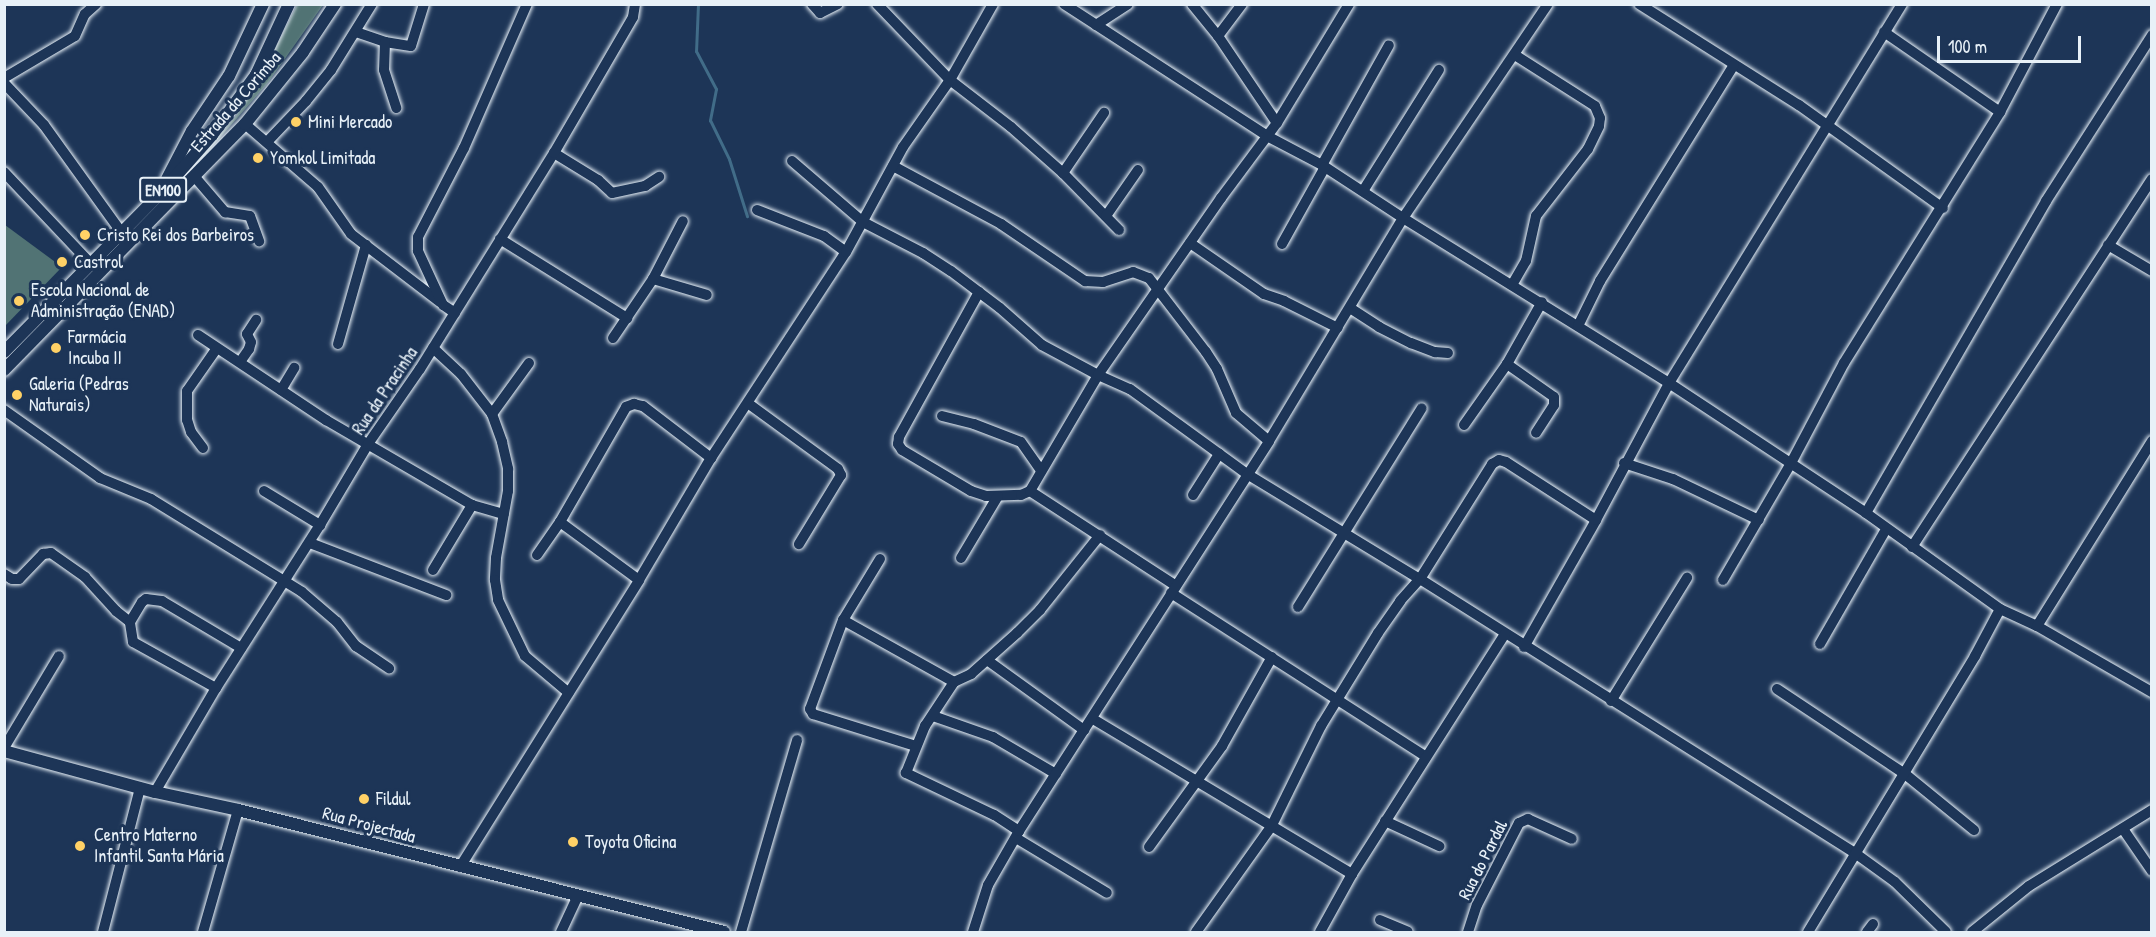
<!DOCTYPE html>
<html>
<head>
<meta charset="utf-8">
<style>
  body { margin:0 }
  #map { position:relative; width:2156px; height:937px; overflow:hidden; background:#1d3557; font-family:"Patrick Hand",sans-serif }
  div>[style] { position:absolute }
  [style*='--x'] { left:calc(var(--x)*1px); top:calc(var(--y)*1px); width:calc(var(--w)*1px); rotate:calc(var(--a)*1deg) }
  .green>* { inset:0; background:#517374 }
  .stream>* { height:3px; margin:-1.5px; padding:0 1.5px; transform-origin:1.5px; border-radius:1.5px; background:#416c88 }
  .roads { filter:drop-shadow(0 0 2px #e8f1f8) drop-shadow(0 0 2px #e8f1f8) }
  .minor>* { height:10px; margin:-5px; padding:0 5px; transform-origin:5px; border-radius:5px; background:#1d3557 }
  .major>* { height:12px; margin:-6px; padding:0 6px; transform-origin:6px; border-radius:6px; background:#1d3557 }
  .dots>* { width:16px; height:16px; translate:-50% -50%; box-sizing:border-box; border:3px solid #1d3557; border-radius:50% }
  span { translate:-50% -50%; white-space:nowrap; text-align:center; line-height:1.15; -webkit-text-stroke:6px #1d3557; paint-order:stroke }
  .shield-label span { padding:2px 4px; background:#1d3557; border:2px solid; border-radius:4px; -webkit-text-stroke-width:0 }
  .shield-label { font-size:16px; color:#e8f1f8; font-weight:700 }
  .street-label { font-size:18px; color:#e8f1f8 }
  .poi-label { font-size:18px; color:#e8f1f8 }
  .left { translate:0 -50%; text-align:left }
  .frame { position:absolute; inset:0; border:6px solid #e8f1f8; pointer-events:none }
  .scale { position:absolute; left:1937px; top:36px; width:144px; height:27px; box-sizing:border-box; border:3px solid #e8f1f8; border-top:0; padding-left:8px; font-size:18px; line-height:21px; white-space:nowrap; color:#e8f1f8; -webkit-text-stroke:4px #1d3557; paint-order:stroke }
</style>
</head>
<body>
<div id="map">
  <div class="green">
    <i style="clip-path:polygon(297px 5px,323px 5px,267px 84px,181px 182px,235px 117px,259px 81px)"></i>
    <i style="clip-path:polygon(5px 225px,62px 267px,5px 326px)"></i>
  </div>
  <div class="stream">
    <i style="--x:698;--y:4;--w:47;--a:92.4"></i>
    <i style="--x:696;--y:51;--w:43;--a:62.2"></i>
    <i style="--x:716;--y:89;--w:32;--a:101"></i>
    <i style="--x:710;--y:120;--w:43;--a:64"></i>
    <i style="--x:729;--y:159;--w:60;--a:72.5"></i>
  </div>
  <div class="roads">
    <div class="minor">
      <i style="--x:812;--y:4;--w:12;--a:48"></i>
      <i style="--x:820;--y:13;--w:20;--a:-27"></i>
      <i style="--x:877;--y:4;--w:105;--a:46.2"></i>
      <i style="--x:950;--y:80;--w:77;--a:37.6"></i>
      <i style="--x:1011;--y:127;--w:69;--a:41.5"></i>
      <i style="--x:1063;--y:173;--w:80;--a:45.5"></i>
      <i style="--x:1064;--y:4;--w:242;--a:33"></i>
      <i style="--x:1267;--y:136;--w:62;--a:27.8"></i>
      <i style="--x:1322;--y:165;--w:97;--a:33.2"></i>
      <i style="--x:1403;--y:218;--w:313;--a:31.8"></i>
      <i style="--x:1669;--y:383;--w:236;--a:33.4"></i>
      <i style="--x:1866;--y:513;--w:165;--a:35.6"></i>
      <i style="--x:2000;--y:609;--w:41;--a:24.7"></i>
      <i style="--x:2037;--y:626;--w:133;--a:29.9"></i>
      <i style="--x:1192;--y:4;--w:41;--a:50.9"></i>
      <i style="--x:1218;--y:36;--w:105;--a:55.9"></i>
      <i style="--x:1639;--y:4;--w:189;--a:32.3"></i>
      <i style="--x:1799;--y:105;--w:177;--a:35.6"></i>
      <i style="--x:1096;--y:25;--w:38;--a:-33"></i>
      <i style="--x:356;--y:32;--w:31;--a:19"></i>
      <i style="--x:385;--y:42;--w:26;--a:9"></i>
      <i style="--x:411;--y:46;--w:44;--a:-72.8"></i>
      <i style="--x:1884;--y:32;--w:141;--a:34.6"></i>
      <i style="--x:1218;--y:36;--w:40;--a:-53"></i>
      <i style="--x:385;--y:42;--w:28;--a:92"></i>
      <i style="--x:384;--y:70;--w:40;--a:72"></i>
      <i style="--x:4;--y:78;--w:82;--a:-30.6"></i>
      <i style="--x:75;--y:36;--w:24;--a:-66"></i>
      <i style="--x:85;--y:14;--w:15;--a:-42"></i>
      <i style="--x:4;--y:83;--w:58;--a:46.4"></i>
      <i style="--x:44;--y:125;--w:133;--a:54.2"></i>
      <i style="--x:245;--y:124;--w:96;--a:40.8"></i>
      <i style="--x:318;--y:187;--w:57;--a:54.9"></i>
      <i style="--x:351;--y:234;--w:112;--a:37.4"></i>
      <i style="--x:267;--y:142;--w:57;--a:-46.4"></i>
      <i style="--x:306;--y:101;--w:40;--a:-51"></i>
      <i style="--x:331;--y:70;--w:78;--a:-58.2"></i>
      <i style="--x:554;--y:153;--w:52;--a:31.5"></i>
      <i style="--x:598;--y:180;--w:19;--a:43"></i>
      <i style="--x:612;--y:193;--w:34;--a:-12"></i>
      <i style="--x:645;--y:186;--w:17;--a:-33"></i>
      <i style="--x:792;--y:161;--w:94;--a:40.7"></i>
      <i style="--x:863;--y:222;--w:68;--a:27.3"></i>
      <i style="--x:923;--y:253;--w:33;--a:33"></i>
      <i style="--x:951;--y:271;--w:61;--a:37.1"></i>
      <i style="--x:1000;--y:308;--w:56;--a:41.4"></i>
      <i style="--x:1042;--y:345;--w:64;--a:28.2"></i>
      <i style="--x:1098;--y:375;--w:35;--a:24"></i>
      <i style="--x:1130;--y:389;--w:145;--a:36"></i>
      <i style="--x:1247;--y:474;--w:202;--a:31.3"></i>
      <i style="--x:1420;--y:579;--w:514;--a:32.21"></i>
      <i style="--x:1855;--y:853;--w:49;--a:35.9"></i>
      <i style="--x:1895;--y:882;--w:71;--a:44.4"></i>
      <i style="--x:1322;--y:165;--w:137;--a:-60.8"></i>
      <i style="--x:893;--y:166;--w:123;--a:28.2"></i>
      <i style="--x:1001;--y:224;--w:102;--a:34.2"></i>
      <i style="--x:1085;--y:281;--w:18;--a:3"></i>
      <i style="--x:1103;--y:282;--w:32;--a:-18"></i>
      <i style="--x:1133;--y:272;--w:17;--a:21"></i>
      <i style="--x:1149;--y:278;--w:93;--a:52.4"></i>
      <i style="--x:1206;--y:352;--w:20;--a:57"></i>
      <i style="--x:1217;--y:369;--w:48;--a:66.6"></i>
      <i style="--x:1236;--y:413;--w:43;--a:40.3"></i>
      <i style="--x:4;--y:172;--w:128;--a:46.6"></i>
      <i style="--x:1063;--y:173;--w:73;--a:-55.7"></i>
      <i style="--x:194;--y:176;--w:48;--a:49.3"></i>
      <i style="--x:225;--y:212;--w:25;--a:9"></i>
      <i style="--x:250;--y:216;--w:27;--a:70"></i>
      <i style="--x:1363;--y:191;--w:143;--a:-57.9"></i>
      <i style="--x:757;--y:210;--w:72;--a:21.2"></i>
      <i style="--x:824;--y:236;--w:27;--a:36"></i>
      <i style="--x:1106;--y:216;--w:56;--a:-55.2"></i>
      <i style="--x:500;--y:239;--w:150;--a:31.9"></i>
      <i style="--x:1190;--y:243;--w:90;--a:34.6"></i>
      <i style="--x:1264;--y:294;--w:21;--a:19"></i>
      <i style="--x:1284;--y:301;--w:60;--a:26.6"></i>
      <i style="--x:1282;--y:244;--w:88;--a:-60.8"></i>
      <i style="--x:2108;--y:245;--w:51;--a:30.6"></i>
      <i style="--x:653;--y:279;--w:56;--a:16.5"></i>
      <i style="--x:1512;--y:285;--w:28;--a:-60"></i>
      <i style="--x:1526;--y:261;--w:46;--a:-77.5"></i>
      <i style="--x:1536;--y:216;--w:85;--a:-52.2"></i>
      <i style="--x:1588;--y:149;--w:25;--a:-64"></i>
      <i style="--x:1599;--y:126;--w:8;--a:-83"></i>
      <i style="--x:1600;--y:118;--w:13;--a:-113"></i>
      <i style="--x:1595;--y:106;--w:95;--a:-147.5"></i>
      <i style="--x:979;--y:292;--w:166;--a:118.9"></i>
      <i style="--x:899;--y:437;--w:7;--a:98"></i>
      <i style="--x:898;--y:444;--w:7;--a:56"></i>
      <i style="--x:902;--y:450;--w:80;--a:30.7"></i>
      <i style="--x:971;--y:491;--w:16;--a:18"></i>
      <i style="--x:986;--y:496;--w:35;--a:-2"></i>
      <i style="--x:1021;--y:495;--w:10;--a:-24"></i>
      <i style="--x:1030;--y:491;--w:134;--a:-59.6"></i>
      <i style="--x:1098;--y:375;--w:216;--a:-55.2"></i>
      <i style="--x:1221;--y:198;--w:94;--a:-53.3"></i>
      <i style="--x:1277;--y:123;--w:139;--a:-58.8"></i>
      <i style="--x:1350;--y:308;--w:35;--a:33"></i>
      <i style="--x:1379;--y:327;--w:36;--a:27"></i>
      <i style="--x:1411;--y:343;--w:26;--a:21"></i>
      <i style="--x:1435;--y:352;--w:13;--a:4"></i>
      <i style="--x:455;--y:313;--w:14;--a:-146"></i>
      <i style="--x:443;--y:305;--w:60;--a:-114.8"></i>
      <i style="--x:418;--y:251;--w:14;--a:-90"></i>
      <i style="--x:418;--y:237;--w:100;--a:-62.7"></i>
      <i style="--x:464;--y:148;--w:157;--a:-66.4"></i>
      <i style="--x:1578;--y:326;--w:50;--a:-63.9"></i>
      <i style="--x:1600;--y:281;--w:254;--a:-58.2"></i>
      <i style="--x:198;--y:335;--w:154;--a:33.6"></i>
      <i style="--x:326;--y:420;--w:169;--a:30.2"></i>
      <i style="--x:472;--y:505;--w:33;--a:16"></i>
      <i style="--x:613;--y:338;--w:71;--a:-55.9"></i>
      <i style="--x:653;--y:279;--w:65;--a:-62.7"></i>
      <i style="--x:338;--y:344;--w:103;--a:-74.2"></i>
      <i style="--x:433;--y:348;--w:38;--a:43"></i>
      <i style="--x:461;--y:374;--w:51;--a:52.2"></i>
      <i style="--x:492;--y:414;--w:30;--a:70"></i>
      <i style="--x:502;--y:442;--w:28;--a:77"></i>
      <i style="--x:508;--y:469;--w:22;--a:90"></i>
      <i style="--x:508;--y:491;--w:68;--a:100.2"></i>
      <i style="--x:496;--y:558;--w:22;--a:93"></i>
      <i style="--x:495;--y:580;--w:20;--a:81"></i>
      <i style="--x:498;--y:600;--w:62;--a:64.3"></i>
      <i style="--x:525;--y:656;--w:57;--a:40.1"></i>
      <i style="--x:240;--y:362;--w:16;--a:-55"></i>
      <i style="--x:249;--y:349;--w:7;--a:-74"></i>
      <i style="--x:251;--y:342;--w:9;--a:-117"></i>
      <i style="--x:247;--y:334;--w:17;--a:-57"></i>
      <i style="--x:1507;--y:364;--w:57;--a:35.1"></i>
      <i style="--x:1554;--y:397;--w:8;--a:90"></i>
      <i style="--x:1554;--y:405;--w:33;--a:123"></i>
      <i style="--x:281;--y:390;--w:26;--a:-59"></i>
      <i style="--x:749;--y:404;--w:110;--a:36.1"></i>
      <i style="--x:838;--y:469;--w:7;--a:63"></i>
      <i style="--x:841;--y:475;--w:81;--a:121.3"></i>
      <i style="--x:4;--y:410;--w:118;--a:35.3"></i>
      <i style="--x:100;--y:478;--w:55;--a:22.4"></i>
      <i style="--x:151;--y:499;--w:177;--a:31.6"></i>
      <i style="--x:302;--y:592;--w:46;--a:40.6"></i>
      <i style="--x:337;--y:622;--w:31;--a:52"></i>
      <i style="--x:356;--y:646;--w:40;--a:34"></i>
      <i style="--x:492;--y:414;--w:63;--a:-54"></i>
      <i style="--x:942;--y:416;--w:33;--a:14"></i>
      <i style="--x:974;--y:424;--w:50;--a:21"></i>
      <i style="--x:1021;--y:442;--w:35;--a:55"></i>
      <i style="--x:1464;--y:425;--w:75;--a:-54.8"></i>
      <i style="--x:1507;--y:364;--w:71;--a:-60.6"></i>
      <i style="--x:203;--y:448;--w:20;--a:-127"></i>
      <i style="--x:191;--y:432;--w:13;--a:-108"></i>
      <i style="--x:187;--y:420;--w:29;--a:-90"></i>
      <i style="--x:187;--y:391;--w:52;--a:-55.1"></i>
      <i style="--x:1624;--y:463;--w:52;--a:18.1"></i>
      <i style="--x:1673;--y:479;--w:95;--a:25.5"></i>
      <i style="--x:264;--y:491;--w:66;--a:31.3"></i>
      <i style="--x:1030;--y:491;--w:173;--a:33"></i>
      <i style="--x:1193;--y:495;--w:49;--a:-57.6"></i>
      <i style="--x:1866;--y:513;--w:360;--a:-60"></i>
      <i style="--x:2046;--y:201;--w:197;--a:-57.4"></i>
      <i style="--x:560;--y:522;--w:98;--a:36.3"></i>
      <i style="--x:310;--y:543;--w:146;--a:20.9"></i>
      <i style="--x:1912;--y:547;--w:439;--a:-56.9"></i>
      <i style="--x:537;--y:555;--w:40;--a:-55.1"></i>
      <i style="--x:560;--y:522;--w:133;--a:-60.1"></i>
      <i style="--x:626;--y:407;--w:9;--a:-21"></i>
      <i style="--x:634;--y:404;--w:9;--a:13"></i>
      <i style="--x:643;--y:406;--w:86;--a:37.4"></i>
      <i style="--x:961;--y:558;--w:72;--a:-59.2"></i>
      <i style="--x:880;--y:559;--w:71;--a:121.2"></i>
      <i style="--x:843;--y:620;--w:95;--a:110.3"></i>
      <i style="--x:810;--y:709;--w:6;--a:59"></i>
      <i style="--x:813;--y:714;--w:108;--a:17.3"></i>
      <i style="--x:433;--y:570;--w:76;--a:-59"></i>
      <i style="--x:4;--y:574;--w:9;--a:32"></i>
      <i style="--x:12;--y:579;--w:7;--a:0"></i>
      <i style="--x:19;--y:579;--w:35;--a:-46"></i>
      <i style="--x:43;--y:554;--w:8;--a:-7"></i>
      <i style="--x:51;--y:553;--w:42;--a:35.2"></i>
      <i style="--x:85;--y:577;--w:46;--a:47.6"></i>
      <i style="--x:116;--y:611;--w:18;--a:38"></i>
      <i style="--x:1723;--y:580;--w:133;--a:-59.8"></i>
      <i style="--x:1790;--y:465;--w:115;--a:-62.1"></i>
      <i style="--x:1844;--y:363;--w:296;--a:-58.1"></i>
      <i style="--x:2000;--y:112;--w:122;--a:-62.2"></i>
      <i style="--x:1171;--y:593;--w:303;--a:32.7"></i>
      <i style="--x:1298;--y:607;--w:234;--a:-58.1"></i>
      <i style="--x:843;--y:620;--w:127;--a:29.2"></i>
      <i style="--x:2037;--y:626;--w:218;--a:-58.1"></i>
      <i style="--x:1820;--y:644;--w:133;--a:-60.1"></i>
      <i style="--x:1524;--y:647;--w:146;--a:-60.4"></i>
      <i style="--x:1596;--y:520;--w:155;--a:-61.9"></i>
      <i style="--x:1669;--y:383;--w:445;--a:-58.4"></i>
      <i style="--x:987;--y:660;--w:120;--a:35.8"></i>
      <i style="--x:216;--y:688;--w:95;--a:-151"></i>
      <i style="--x:133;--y:642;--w:20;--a:-99"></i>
      <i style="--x:130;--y:622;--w:23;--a:-59"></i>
      <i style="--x:142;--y:602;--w:5;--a:-37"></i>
      <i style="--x:146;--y:599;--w:16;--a:7"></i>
      <i style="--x:162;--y:601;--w:92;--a:30.7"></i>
      <i style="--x:1777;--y:689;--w:154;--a:33.6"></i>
      <i style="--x:1905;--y:774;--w:89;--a:39.1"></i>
      <i style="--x:1611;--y:701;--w:145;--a:-58.3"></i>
      <i style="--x:933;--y:716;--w:64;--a:19.3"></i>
      <i style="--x:993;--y:737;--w:73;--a:30.4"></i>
      <i style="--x:1093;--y:719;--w:302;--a:30.9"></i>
      <i style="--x:4;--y:748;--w:107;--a:-59.1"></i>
      <i style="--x:155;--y:792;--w:121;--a:-59.6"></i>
      <i style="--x:216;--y:688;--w:193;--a:-57.5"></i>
      <i style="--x:320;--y:525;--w:94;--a:-59.3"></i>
      <i style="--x:368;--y:444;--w:91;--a:-55.3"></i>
      <i style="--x:420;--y:369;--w:254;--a:-58.2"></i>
      <i style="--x:554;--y:153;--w:157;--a:-59.8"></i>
      <i style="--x:633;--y:17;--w:13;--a:-81"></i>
      <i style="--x:1385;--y:821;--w:60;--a:24.8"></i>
      <i style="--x:2123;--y:829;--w:51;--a:55.4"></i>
      <i style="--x:1019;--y:831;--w:30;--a:-147"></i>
      <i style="--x:994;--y:815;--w:98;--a:-154.5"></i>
      <i style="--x:906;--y:773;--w:51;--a:-68"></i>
      <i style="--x:925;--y:726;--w:53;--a:-56.6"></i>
      <i style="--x:954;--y:682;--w:19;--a:-25"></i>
      <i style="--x:971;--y:674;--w:62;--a:-41.7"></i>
      <i style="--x:1017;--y:633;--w:33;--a:-45"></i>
      <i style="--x:1040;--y:610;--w:96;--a:-51.3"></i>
      <i style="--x:1016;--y:838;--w:106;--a:31.1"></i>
      <i style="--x:1149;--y:847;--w:125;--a:-54.1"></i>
      <i style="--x:1222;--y:746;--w:102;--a:-60.7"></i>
      <i style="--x:460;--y:867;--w:338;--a:-58"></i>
      <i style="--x:639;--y:580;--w:142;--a:-59.5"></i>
      <i style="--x:711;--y:458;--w:246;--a:-56.8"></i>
      <i style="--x:846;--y:252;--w:119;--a:-61.5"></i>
      <i style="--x:903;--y:147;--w:82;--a:-55"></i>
      <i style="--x:950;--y:80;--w:87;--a:-60.5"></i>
      <i style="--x:1380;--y:920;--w:30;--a:23"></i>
      <i style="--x:103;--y:932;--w:149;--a:-75.6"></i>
      <i style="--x:203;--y:932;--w:127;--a:-74"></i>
      <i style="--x:561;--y:932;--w:40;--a:-65"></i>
      <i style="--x:741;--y:932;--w:200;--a:-73.7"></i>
      <i style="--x:973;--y:932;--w:49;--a:-72.3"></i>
      <i style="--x:988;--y:885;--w:62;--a:-60.1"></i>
      <i style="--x:1019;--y:831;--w:463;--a:-57.3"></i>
      <i style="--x:1269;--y:441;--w:260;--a:-59"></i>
      <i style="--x:1403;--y:218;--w:258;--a:-55.9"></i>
      <i style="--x:1196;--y:932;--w:129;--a:-54.5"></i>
      <i style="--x:1271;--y:827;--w:113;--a:-63.7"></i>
      <i style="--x:1321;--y:726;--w:109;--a:-58.5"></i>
      <i style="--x:1378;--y:633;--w:39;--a:-55"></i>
      <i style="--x:1400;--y:601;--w:30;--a:-48"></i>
      <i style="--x:1420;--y:579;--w:136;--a:-57.9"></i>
      <i style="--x:1492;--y:464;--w:8;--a:-30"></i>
      <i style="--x:1499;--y:460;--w:7;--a:16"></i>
      <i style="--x:1506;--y:462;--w:107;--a:32.8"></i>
      <i style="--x:1320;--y:932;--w:66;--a:-61.1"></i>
      <i style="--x:1352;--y:874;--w:285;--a:-57.5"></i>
      <i style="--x:1468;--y:932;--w:28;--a:-72"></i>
      <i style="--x:1477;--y:905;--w:92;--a:-62.9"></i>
      <i style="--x:1519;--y:823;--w:10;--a:-24"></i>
      <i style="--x:1528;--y:819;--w:48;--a:24.4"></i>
      <i style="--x:1808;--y:932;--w:323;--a:-58.8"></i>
      <i style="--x:1975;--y:656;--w:53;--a:-62"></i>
      <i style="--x:1867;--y:932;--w:10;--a:-53"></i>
      <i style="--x:1972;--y:932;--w:73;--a:-38.9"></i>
      <i style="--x:2029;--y:886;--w:145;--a:-31.7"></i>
    </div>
    <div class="major">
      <i style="--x:167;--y:179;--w:54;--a:-62.5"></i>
      <i style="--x:192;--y:131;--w:66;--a:-56.1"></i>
      <i style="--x:229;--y:76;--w:80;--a:-64.7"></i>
      <i style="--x:4;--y:352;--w:221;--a:-45.4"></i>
      <i style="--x:159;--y:195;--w:80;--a:-48.5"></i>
      <i style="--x:212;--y:135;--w:74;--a:-53.7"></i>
      <i style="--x:256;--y:75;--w:78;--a:-65.1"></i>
      <i style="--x:4;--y:370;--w:344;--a:-45.6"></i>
      <i style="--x:245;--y:124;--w:92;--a:-51.1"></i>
      <i style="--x:303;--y:52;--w:58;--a:-56.3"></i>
      <i style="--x:4;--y:751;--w:156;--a:15.2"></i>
      <i style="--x:155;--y:792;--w:85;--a:12.2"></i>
      <i style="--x:238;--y:810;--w:501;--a:14.09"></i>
    </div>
  </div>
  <div class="dots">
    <i style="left:296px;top:122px;background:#ffd166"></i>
    <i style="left:258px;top:158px;background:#ffd166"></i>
    <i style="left:85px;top:235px;background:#ffd166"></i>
    <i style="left:62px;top:262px;background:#ffd166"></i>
    <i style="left:19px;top:301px;background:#ffd166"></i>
    <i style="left:56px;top:348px;background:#ffd166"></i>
    <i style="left:17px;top:395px;background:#ffd166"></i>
    <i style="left:364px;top:799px;background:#ffd166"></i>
    <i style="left:573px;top:842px;background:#ffd166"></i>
    <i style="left:80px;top:846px;background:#ffd166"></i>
  </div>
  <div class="shield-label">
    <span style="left:163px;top:190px">EN100</span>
  </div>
  <div class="street-label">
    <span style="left:236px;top:102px;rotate:-49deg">Estrada da Corimba</span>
    <span style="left:385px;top:391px;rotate:-56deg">Rua da Pracinha</span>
    <span style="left:369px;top:825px;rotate:15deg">Rua Projectada</span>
    <span style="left:1483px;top:860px;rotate:-63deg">Rua do Pardal</span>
  </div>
  <div class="poi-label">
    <span class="left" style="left:308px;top:122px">Mini Mercado</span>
    <span class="left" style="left:270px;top:158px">Yomkol Limitada</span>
    <span class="left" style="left:97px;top:235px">Cristo Rei dos Barbeiros</span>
    <span class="left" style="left:74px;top:262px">Castrol</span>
    <span class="left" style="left:31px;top:301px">Escola Nacional de<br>Administração (ENAD)</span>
    <span class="left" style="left:68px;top:348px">Farmácia<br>Incuba II</span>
    <span class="left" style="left:29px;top:395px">Galeria (Pedras<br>Naturais)</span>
    <span class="left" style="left:376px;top:799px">Fildul</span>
    <span class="left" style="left:94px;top:846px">Centro Materno<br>Infantil Santa Mária</span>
    <span class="left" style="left:585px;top:842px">Toyota Oficina</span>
  </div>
  <div class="frame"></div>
  <div class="scale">100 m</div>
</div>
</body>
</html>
